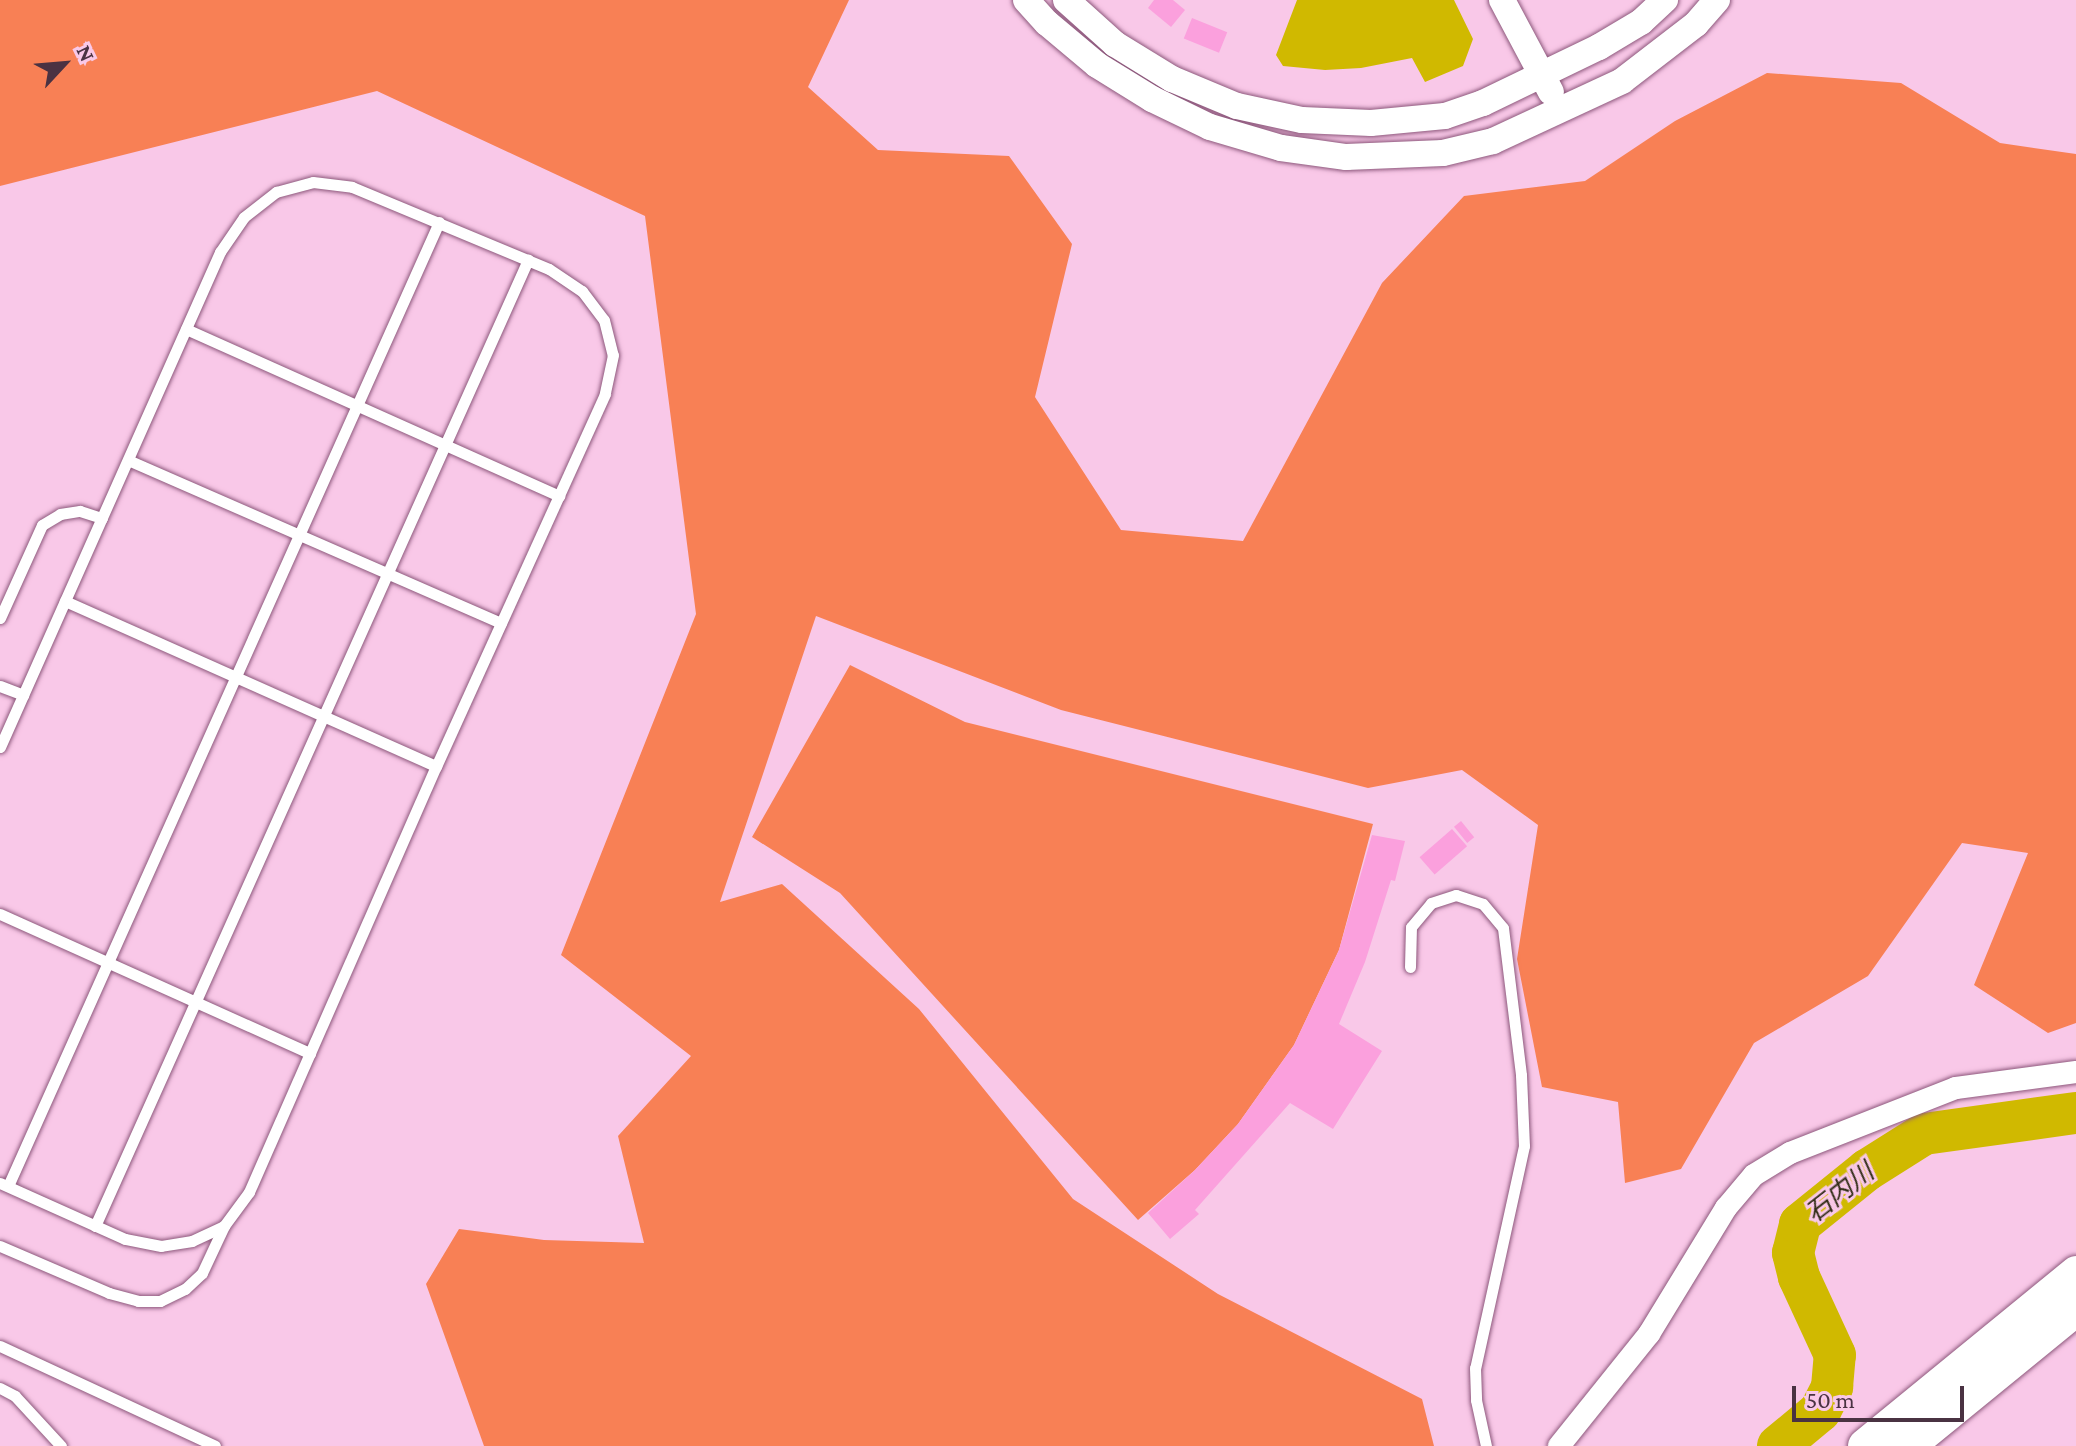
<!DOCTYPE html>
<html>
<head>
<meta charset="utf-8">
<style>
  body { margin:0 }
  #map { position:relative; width:2076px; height:1446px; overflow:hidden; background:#f9c8e8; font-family:"Crimson Pro","Noto Sans JP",serif }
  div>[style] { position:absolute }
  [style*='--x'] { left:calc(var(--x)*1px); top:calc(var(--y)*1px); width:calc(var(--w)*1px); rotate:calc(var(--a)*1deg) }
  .green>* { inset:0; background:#f88055 }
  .water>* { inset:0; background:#d0b900 }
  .river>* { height:42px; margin:-21px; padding:0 21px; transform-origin:21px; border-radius:21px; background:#d0b900 }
  .building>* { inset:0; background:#fba0dd; transform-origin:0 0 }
  .roads { filter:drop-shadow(0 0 2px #8d587c) drop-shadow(0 0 2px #8d587c) }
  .service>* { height:11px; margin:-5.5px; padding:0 5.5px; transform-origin:5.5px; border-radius:5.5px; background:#fff }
  .minor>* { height:22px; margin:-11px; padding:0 11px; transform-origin:11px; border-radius:11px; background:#fff }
  .tertiary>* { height:26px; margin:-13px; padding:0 13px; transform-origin:13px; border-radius:13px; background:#fff }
  .primary>* { height:34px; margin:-17px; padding:0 17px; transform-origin:17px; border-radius:17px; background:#fff }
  span { translate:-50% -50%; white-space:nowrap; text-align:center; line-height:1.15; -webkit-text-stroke:6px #f9c8e8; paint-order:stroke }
  .water-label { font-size:26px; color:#2f2b13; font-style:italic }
  .north { position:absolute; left:24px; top:24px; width:80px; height:80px; -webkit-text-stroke:6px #f9c8e8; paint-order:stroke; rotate:64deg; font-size:22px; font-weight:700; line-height:32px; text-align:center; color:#4a3242 }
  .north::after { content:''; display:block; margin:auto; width:28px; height:36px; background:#4a3242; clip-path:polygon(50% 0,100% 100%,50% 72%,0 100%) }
  .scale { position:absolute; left:1792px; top:1386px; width:172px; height:36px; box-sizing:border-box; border:4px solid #4a3242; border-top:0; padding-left:10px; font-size:24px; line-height:28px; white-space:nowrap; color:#4a3242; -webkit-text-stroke:6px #f9c8e8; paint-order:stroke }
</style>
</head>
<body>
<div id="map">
  <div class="green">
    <i style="clip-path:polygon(0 0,849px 0,808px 87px,878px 150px,1009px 156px,1072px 244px,1035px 397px,1121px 530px,1243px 541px,1382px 283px,1464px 196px,1585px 181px,1675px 121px,1767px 73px,1901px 83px,2000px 143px,2076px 154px,2076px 1023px,2048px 1033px,1974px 985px,2028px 853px,1962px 843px,1868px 976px,1754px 1043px,1681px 1169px,1625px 1183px,1618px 1102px,1542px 1087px,1517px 959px,1538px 825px,1462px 770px,1368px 788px,1061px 710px,816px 616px,720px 902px,782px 884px,919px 1009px,1073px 1199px,1218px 1294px,1422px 1399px,1434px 1446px,484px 1446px,426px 1284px,459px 1229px,544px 1240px,644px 1243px,618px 1136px,691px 1056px,561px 955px,696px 614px,645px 216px,377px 91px,0 186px)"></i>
    <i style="clip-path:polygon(850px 665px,965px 722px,1373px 824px,1339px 950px,1294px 1045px,1238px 1124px,1195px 1170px,1138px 1220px,840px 893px,752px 837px)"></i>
  </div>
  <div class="water">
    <i style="clip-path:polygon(1297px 0,1454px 0,1473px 39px,1463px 66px,1425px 82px,1412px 58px,1361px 68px,1325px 70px,1283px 66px,1276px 55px)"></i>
  </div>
  <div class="river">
    <i style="--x:1778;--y:1446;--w:55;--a:-39.8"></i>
    <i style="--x:1820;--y:1411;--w:27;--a:-63"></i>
    <i style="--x:1832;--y:1387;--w:32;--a:-85"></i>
    <i style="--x:1835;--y:1355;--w:86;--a:-114.8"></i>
    <i style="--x:1799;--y:1277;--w:25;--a:-104"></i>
    <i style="--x:1793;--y:1253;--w:30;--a:-76"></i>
    <i style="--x:1800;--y:1224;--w:86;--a:-38.9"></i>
    <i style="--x:1867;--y:1170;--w:67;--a:-32.3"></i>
    <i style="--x:1924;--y:1134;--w:153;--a:-7.9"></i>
  </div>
  <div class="building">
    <i style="clip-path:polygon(1154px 0,1173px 0,1185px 10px,1171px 27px,1148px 8px)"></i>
    <i style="left:1192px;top:18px;width:38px;height:22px;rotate:22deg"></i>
    <i style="left:1461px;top:821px;width:21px;height:9px;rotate:51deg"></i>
    <i style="left:1452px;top:829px;width:23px;height:43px;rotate:49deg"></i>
    <i style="clip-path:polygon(1372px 835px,1405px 841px,1395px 881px,1391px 880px,1365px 962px,1339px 1024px,1382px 1051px,1333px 1129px,1290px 1103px,1195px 1210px,1199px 1214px,1170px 1239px,1148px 1213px,1195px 1170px,1238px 1124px,1294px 1045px,1339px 950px)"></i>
  </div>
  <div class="roads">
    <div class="service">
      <i style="--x:186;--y:329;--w:409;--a:24.1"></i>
      <i style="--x:128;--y:460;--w:407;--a:23.6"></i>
      <i style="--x:65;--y:601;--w:406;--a:24"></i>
      <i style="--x:0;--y:618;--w:102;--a:-65.7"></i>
      <i style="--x:42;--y:525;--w:21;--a:-31"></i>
      <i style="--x:60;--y:514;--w:20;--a:-9"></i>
      <i style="--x:80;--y:511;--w:23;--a:18"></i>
      <i style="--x:0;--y:686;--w:25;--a:21"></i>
      <i style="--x:0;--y:747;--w:542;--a:-66.04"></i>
      <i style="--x:220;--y:252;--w:42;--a:-55.6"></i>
      <i style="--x:244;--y:217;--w:41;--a:-38"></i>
      <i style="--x:276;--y:192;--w:38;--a:-15"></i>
      <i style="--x:313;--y:182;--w:39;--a:7"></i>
      <i style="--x:352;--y:187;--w:213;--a:22.6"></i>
      <i style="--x:549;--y:269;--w:40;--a:34"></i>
      <i style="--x:582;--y:291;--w:36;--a:53"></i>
      <i style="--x:604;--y:320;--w:36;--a:76"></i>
      <i style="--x:613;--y:355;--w:40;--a:102"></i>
      <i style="--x:605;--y:394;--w:409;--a:114.4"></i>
      <i style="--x:436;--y:766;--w:465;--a:113.7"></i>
      <i style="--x:249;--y:1192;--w:42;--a:126.3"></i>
      <i style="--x:224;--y:1226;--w:35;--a:155"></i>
      <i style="--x:192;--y:1241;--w:31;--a:171"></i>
      <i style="--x:161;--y:1246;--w:37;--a:-169"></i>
      <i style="--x:125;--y:1239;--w:137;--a:-155.9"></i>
      <i style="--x:0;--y:914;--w:340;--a:24.2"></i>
      <i style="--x:1410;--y:967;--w:40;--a:-88.6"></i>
      <i style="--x:1411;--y:927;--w:31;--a:-50"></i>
      <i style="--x:1431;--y:903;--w:26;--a:-18"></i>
      <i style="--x:1456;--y:895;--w:28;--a:18"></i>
      <i style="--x:1483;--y:904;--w:31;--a:50"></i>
      <i style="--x:1503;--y:928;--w:148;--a:83"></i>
      <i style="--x:1521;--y:1075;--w:71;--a:87.6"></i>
      <i style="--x:1524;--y:1146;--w:227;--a:102.4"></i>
      <i style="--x:1475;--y:1368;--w:32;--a:88"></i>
      <i style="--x:1476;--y:1400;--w:47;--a:77.7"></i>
      <i style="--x:8;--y:1186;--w:1056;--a:-65.91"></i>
      <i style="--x:95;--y:1226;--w:1059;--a:-65.86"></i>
      <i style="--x:0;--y:1246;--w:119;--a:23.3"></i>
      <i style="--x:109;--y:1293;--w:30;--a:15"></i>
      <i style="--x:138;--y:1301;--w:22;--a:0"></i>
      <i style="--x:160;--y:1301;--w:28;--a:-26"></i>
      <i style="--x:185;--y:1289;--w:23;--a:-43"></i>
      <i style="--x:202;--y:1273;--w:52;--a:-64.9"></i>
      <i style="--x:0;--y:1346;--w:237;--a:24.9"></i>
      <i style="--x:0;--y:1388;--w:17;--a:28"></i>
      <i style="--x:15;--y:1396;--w:68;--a:47.4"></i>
    </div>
    <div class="minor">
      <i style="--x:1559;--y:1446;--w:144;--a:-51.2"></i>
      <i style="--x:1649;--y:1334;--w:148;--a:-58.6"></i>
      <i style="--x:1726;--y:1208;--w:43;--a:-49.7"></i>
      <i style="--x:1754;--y:1175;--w:42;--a:-31.4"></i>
      <i style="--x:1790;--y:1153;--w:178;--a:-21.4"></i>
      <i style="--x:1956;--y:1088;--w:121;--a:-7.6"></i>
    </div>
    <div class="tertiary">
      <i style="--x:1026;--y:0;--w:31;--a:48"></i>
      <i style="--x:1047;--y:23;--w:65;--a:40"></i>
      <i style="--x:1097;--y:65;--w:65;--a:31.7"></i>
      <i style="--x:1152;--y:99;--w:64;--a:25.8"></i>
      <i style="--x:1210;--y:127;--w:74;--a:16.5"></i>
      <i style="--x:1281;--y:148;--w:66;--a:7.9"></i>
      <i style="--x:1346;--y:157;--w:97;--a:-2.4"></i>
      <i style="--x:1443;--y:153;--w:51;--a:-13.5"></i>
      <i style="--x:1493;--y:141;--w:142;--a:-24.9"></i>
      <i style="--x:1622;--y:81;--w:93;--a:-37.6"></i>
      <i style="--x:1696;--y:24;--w:32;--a:-49"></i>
      <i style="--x:1066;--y:0;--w:66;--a:41.9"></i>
      <i style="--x:1115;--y:44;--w:67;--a:31.6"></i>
      <i style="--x:1172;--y:79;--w:70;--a:22.6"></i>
      <i style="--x:1237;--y:106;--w:66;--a:12.2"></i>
      <i style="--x:1302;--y:120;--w:69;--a:2.5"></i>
      <i style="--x:1371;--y:123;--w:74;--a:-5.4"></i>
      <i style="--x:1445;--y:116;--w:40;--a:-18.9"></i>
      <i style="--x:1483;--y:103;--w:129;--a:-25.8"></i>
      <i style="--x:1599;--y:47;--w:49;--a:-30.8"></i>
      <i style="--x:1641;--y:22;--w:33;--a:-43"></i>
      <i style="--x:1502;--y:0;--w:104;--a:62"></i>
    </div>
    <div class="primary">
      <i style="--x:1865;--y:1446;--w:273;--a:-39.3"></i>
      <i style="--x:1908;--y:1446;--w:217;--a:-39.2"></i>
    </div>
  </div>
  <div class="water-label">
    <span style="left:1840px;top:1193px;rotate:-38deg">石内川</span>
  </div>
  <div class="north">N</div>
  <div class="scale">50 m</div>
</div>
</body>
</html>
